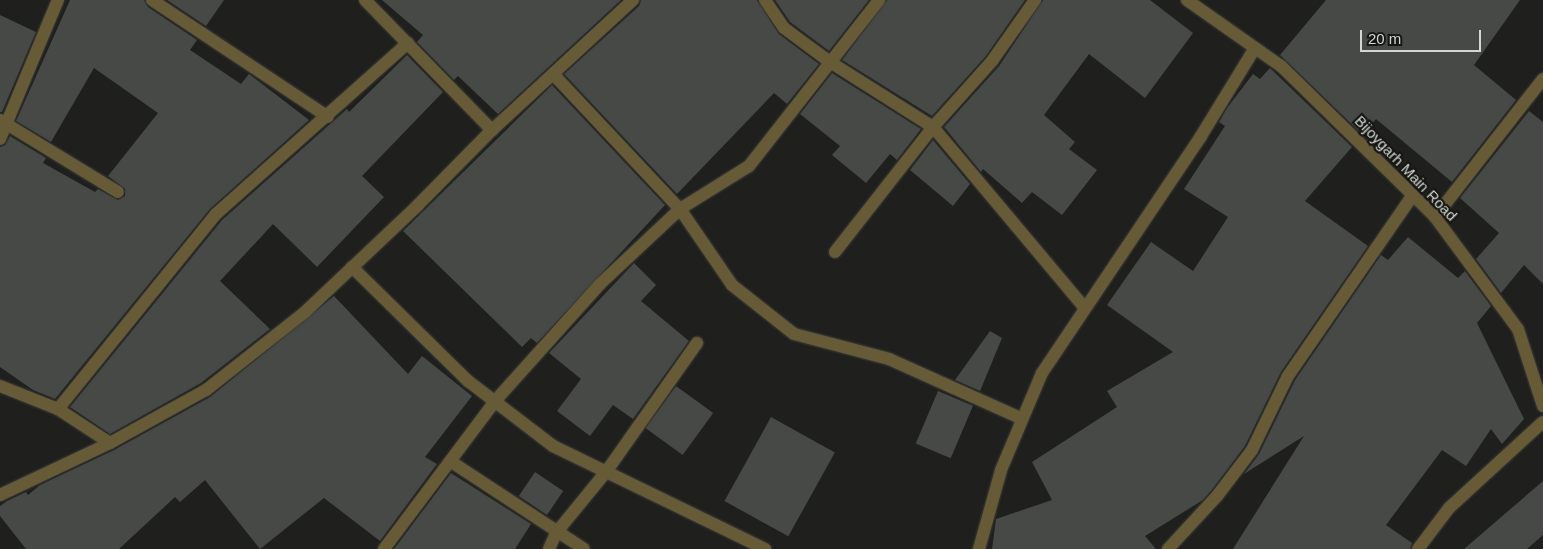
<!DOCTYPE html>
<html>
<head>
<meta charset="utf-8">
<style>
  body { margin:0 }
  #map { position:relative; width:1543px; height:549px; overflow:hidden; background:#1f201d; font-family:Arial,sans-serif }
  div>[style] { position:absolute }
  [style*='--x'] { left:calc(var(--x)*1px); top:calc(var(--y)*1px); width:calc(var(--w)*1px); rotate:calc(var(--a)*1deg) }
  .building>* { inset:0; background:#464946; transform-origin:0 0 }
  .roads { filter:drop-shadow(0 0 1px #3c3d3a) drop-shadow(0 0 1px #3c3d3a) }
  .minor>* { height:12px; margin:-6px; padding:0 6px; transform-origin:6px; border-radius:6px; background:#675a37 }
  span { translate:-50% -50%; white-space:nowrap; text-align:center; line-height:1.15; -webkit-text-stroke:4.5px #161713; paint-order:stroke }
  .street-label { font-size:15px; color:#d5d6d3 }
  .scale { position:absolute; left:1360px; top:30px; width:121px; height:22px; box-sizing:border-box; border:2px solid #d5d6d3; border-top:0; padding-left:6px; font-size:15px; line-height:18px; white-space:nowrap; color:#d5d6d3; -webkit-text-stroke:4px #161713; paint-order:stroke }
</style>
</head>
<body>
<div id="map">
  <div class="building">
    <i style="clip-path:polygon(70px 0,144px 0,148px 7px,197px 40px,190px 50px,241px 84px,249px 74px,309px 120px,210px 209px,55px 399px,33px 390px,0 367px,0 147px,5px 145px,10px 136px,46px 158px,43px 163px,95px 192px,98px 189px,118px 200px,125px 196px,125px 189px,108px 176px,158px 113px,94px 68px,51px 142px,16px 121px)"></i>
    <i style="clip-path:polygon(167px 0,224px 0,206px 26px)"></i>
    <i style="clip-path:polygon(382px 0,621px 0,498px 114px,458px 76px,454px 80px,417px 42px,423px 35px)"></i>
    <i style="clip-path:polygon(641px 0,757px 0,779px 34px,819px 64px,787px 104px,774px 93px,677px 194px,564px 74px,639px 6px)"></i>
    <i style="clip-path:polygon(775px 0,869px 0,829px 51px,790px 22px)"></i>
    <i style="clip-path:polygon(887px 0,1025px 0,986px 56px,932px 116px,842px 60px)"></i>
    <i style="clip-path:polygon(1043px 0,1150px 0,1193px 33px,1145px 98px,1089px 54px,1044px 115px,1075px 142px,1069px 149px,1097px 170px,1062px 215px,1032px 192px,1022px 203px,983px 169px,981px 172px,944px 127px,999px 66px)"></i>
    <i style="clip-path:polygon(1326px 0,1520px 0,1474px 65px,1516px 100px,1452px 182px,1376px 119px,1363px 135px,1280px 55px)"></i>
    <i style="clip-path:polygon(0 15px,36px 32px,2px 112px,0 112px)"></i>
    <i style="clip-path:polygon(407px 55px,443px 92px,362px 176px,384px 197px,317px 267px,273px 224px,220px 281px,270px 329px,201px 383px,110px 434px,70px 407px,222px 220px,347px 109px,349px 112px)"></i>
    <i style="clip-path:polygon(1270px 68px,1352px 147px,1305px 201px,1368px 246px,1281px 372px,1245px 446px,1211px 491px,1203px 500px,1145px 536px,1156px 549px,992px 549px,996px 519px,1052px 500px,1032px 462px,1117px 407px,1107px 391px,1173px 352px,1107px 305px,1151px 242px,1193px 271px,1228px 217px,1184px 189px,1225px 126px,1219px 122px,1227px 108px,1253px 74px,1260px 79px)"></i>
    <i style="clip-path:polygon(832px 73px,921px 129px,897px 160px,890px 154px,866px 183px,832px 155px,840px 146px,800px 114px)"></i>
    <i style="clip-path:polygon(552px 85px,665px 205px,537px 343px,531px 338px,522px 347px,403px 231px)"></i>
    <i style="clip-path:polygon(1529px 111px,1543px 122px,1543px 284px,1524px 265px,1501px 293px,1476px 259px,1499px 233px,1460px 198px)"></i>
    <i style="clip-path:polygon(933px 140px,970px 184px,953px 206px,910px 170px)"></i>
    <i style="clip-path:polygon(1408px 237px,1458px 278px,1465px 271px,1491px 306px,1477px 323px,1524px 419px,1502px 444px,1491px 429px,1466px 466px,1442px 450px,1386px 525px,1412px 543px,1410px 549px,1233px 549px,1304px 436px,1244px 474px,1259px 454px,1295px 380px,1381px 255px,1388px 260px)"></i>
    <i style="clip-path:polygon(634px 263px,656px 285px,641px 301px,689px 341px,633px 419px,613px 405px,590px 436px,557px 411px,581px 379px,549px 353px)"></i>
    <i style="clip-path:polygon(334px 296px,408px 374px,422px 356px,472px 396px,425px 457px,437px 464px,380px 541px,324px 498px,260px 549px,205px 480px,180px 502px,175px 497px,119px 549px,26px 549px,0 516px,0 506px,7px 501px,26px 492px,28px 495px,40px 485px,114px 450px,210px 397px)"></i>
    <i style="clip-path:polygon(990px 331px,1002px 338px,980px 391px,955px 380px)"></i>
    <i style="left:676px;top:386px;width:46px;height:52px;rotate:36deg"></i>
    <i style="left:938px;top:391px;width:38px;height:57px;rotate:23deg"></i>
    <i style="left:771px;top:417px;width:73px;height:96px;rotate:29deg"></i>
    <i style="left:535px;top:472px;width:34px;height:29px;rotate:34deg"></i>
    <i style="clip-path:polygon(451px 473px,531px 524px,515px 549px,394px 549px)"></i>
    <i style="clip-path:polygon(1543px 481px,1543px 535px,1527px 549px,1464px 549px)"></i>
  </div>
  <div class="roads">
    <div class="minor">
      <i style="--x:152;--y:0;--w:211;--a:33.6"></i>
      <i style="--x:365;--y:0;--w:182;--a:45.7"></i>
      <i style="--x:765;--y:0;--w:34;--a:56"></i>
      <i style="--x:784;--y:28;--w:57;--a:36.5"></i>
      <i style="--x:830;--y:62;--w:122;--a:32.3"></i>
      <i style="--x:933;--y:127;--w:235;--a:50"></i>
      <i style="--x:1187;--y:0;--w:115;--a:35.1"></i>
      <i style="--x:1281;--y:66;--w:216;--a:44.4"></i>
      <i style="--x:1435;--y:217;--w:139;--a:53.5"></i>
      <i style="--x:1518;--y:329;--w:81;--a:72"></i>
      <i style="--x:554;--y:75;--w:184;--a:46.8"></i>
      <i style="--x:680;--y:209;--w:92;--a:55.6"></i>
      <i style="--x:732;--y:285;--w:79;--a:38.3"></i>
      <i style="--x:794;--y:334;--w:98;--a:14.7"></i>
      <i style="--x:889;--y:359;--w:144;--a:24.2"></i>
      <i style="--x:0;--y:120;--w:138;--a:31.4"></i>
      <i style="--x:0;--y:139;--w:151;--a:-67.4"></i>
      <i style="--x:1435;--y:217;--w:175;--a:-52"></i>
      <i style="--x:835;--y:252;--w:159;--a:-51.9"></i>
      <i style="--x:933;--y:127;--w:89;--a:-48.2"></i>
      <i style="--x:992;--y:61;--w:75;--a:-54.8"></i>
      <i style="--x:352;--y:267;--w:163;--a:44.5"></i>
      <i style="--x:468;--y:381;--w:107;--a:37.4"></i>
      <i style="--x:553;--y:446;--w:236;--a:25.9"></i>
      <i style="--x:0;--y:386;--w:62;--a:21.6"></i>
      <i style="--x:58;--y:409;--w:62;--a:33.2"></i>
      <i style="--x:58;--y:409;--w:251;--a:-51"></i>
      <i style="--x:216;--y:214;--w:257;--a:-41.7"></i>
      <i style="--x:450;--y:461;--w:160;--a:33.3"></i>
      <i style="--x:0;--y:495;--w:122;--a:-25.3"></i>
      <i style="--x:110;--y:443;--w:110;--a:-28.9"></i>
      <i style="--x:206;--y:390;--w:126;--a:-38.2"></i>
      <i style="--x:305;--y:312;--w:154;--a:-43.4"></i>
      <i style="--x:417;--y:206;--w:107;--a:-45.4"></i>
      <i style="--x:492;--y:130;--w:192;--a:-42.7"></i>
      <i style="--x:384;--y:549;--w:185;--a:-53.1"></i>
      <i style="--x:495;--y:401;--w:156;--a:-48.1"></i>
      <i style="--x:599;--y:285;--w:111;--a:-43.2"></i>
      <i style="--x:680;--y:209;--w:81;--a:-31.9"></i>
      <i style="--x:749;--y:166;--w:211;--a:-51.9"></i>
      <i style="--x:549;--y:549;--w:17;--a:-66"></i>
      <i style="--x:556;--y:533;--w:79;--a:-50.7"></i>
      <i style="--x:606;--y:472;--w:158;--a:-54.8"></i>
      <i style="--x:979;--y:549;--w:82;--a:-74.4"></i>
      <i style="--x:1001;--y:470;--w:105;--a:-67.1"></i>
      <i style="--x:1042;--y:373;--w:285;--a:-56.1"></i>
      <i style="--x:1201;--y:136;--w:103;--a:-58.5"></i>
      <i style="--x:1168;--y:549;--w:72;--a:-47.2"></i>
      <i style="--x:1217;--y:496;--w:58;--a:-52.7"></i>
      <i style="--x:1252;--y:450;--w:82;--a:-64.1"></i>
      <i style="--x:1288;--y:376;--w:220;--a:-55.4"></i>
      <i style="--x:1418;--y:549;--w:51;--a:-52.9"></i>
      <i style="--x:1449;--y:508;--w:127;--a:-42.5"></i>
    </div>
  </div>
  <div class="street-label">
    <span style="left:1406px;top:168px;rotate:46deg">Bijoygarh Main Road</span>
  </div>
  <div class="scale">20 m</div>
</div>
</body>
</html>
